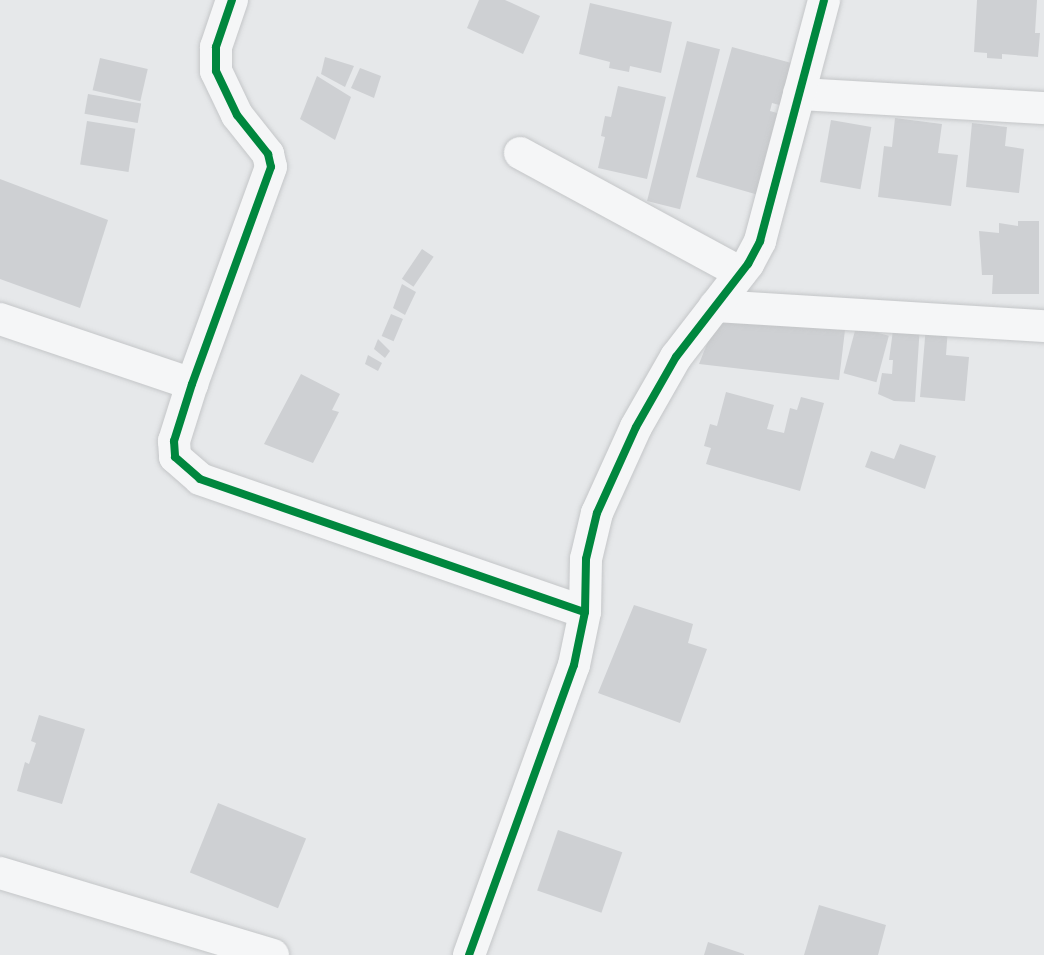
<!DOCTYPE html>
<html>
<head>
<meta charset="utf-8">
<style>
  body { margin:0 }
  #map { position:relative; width:1044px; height:955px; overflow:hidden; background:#e6e8ea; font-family:Ubuntu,sans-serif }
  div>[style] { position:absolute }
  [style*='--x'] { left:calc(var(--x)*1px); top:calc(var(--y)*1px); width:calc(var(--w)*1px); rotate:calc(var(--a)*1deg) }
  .building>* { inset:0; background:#ced0d3; transform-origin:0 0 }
  .roads { filter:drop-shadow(0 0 2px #c4c6c8) drop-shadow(0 0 2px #c4c6c8) }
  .minor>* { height:32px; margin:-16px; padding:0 16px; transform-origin:16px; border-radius:16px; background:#f5f6f7 }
  .cycleway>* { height:8px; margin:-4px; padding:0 4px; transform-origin:4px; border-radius:4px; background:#00873e }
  span { translate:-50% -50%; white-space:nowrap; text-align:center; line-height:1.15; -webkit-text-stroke:6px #f4f6f9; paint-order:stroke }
</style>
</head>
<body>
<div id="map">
  <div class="building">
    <i style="clip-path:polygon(479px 0,505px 0,540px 16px,523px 54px,467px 28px)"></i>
    <i style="clip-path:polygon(977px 0,1037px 0,1035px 33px,1040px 33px,1038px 57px,1002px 54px,1002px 59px,987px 58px,987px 53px,974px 52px)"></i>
    <i style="clip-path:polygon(590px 3px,672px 22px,661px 73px,630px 66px,629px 72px,609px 68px,610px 62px,579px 54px)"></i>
    <i style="left:687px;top:41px;width:34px;height:165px;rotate:14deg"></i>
    <i style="clip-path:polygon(732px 47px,795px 64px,783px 106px,772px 103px,770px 111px,788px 116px,762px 196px,696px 177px)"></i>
    <i style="clip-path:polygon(325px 57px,354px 66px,345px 87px,321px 74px)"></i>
    <i style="left:100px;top:58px;width:49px;height:33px;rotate:13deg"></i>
    <i style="clip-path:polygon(360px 68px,381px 76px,374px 98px,351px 88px)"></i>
    <i style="clip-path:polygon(317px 76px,351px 97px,335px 140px,300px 119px)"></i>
    <i style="clip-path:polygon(618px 86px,666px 97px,647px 179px,598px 168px,605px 137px,601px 136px,605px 116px,611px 117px)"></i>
    <i style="left:88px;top:94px;width:54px;height:20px;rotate:10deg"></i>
    <i style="clip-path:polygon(895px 118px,942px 124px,938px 153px,958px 155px,951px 206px,878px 197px,884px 146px,892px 147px)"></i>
    <i style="left:831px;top:120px;width:41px;height:63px;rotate:10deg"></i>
    <i style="left:87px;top:121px;width:49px;height:44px;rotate:9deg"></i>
    <i style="clip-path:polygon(972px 123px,1007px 127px,1005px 146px,1024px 149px,1019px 193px,966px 187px)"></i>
    <i style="clip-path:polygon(0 179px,108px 220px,80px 308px,0 279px)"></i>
    <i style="clip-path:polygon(1018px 221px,1039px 221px,1039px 294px,992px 294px,993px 275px,982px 275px,979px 231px,999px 233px,999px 223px,1018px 226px)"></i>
    <i style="left:422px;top:249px;width:14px;height:36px;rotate:34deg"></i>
    <i style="clip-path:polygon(402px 284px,416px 292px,405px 315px,393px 308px)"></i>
    <i style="left:391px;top:314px;width:13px;height:24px;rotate:23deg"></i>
    <i style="clip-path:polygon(716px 321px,845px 330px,839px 380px,699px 364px)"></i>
    <i style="clip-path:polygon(894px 323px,920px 325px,915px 402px,894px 401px,878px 394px,882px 373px,892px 374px,893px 360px,889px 360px)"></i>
    <i style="clip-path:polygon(926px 326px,948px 327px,946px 355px,969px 357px,965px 401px,920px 397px)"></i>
    <i style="left:856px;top:327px;width:34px;height:48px;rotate:15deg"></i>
    <i style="clip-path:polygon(378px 339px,390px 351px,385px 358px,374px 349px)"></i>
    <i style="clip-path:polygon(368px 355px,382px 363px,378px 371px,365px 364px)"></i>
    <i style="clip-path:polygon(301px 374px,340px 394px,332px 410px,339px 412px,313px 463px,264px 444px)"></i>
    <i style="clip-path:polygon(726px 392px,774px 405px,767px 429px,784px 433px,790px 408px,797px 410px,801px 397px,824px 403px,800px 491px,706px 464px,711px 448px,704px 446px,710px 424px,717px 426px)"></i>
    <i style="clip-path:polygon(900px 444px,936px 456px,925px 489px,865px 467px,871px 451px,894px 459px)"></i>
    <i style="clip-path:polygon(634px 605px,693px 624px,688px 643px,707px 649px,680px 723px,598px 693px)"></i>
    <i style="clip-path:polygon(39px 715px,85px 729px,62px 804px,17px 791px,25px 762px,29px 764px,36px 743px,31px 741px)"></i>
    <i style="left:218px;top:803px;width:95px;height:75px;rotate:22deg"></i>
    <i style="left:558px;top:830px;width:68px;height:64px;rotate:19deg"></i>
    <i style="clip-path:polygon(819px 905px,886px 925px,878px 955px,804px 955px)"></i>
    <i style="clip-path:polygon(708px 942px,744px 954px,744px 955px,704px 955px)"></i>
  </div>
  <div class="roads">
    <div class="minor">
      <i style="--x:232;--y:0;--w:50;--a:108.8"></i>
      <i style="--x:216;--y:47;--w:24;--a:90"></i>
      <i style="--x:216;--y:71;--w:49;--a:64.5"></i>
      <i style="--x:237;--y:115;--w:50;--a:51.5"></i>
      <i style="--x:268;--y:154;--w:13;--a:77"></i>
      <i style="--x:271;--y:167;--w:231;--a:110"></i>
      <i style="--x:192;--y:384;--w:60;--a:107.5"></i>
      <i style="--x:174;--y:441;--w:16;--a:86"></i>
      <i style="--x:175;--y:457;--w:33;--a:41"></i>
      <i style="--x:200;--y:479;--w:407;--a:19.1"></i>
      <i style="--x:799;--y:94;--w:245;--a:3.3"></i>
      <i style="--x:520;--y:153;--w:251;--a:28.5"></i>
      <i style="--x:715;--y:306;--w:330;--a:3.5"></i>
      <i style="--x:0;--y:319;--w:203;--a:18.7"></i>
      <i style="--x:0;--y:873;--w:285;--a:16.7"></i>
      <i style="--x:469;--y:955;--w:308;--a:-70.1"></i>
      <i style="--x:574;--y:665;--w:54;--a:-78.3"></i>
      <i style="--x:585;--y:612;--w:53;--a:-88.9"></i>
      <i style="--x:586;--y:559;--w:47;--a:-76.6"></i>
      <i style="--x:597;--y:513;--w:94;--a:-65.6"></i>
      <i style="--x:636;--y:427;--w:81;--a:-60.3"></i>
      <i style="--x:676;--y:357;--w:118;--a:-52.3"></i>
      <i style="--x:748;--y:264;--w:26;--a:-62"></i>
      <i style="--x:760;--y:241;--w:249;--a:-75.1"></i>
    </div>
  </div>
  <div class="cycleway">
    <i style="--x:232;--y:0;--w:50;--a:108.8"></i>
    <i style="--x:216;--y:47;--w:24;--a:90"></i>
    <i style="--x:216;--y:71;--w:49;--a:64.5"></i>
    <i style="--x:237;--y:115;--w:50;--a:51.5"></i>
    <i style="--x:268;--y:154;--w:13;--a:77"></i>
    <i style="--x:271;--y:167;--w:231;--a:110"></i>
    <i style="--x:192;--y:384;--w:60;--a:107.5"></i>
    <i style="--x:174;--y:441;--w:16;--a:86"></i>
    <i style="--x:175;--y:457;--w:33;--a:41"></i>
    <i style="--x:200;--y:479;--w:407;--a:19.1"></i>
    <i style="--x:469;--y:955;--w:308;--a:-70.1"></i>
    <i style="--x:574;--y:665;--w:54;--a:-78.3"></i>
    <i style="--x:585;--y:612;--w:53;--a:-88.9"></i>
    <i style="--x:586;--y:559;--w:47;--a:-76.6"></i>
    <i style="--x:597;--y:513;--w:94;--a:-65.6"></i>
    <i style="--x:636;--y:427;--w:81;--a:-60.3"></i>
    <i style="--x:676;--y:357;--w:118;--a:-52.3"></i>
    <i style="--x:748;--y:264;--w:26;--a:-62"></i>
    <i style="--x:760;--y:241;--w:249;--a:-75.1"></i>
  </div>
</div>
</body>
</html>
